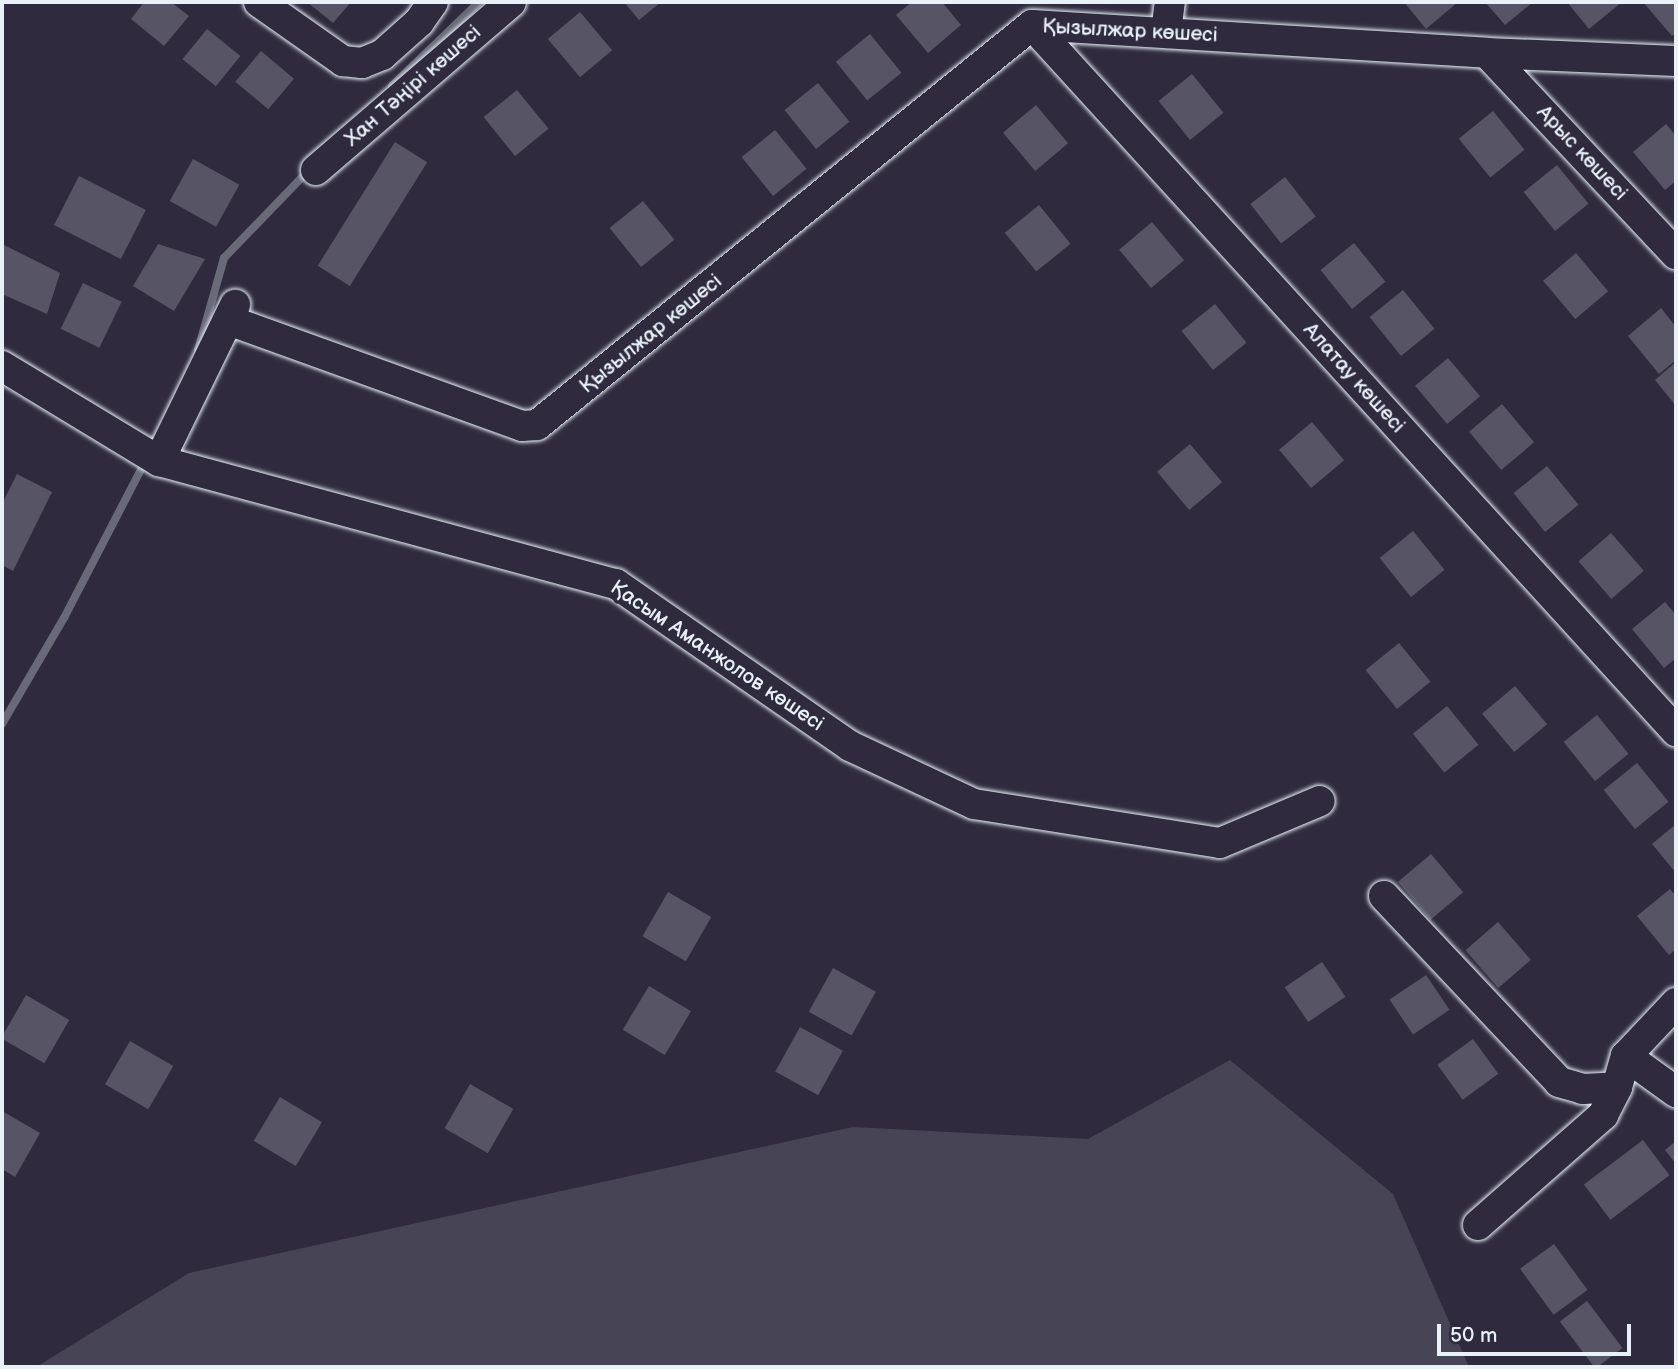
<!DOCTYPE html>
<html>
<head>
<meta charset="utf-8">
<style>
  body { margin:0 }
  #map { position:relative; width:1678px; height:1369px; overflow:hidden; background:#2f2a3d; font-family:"Balsamiq Sans",sans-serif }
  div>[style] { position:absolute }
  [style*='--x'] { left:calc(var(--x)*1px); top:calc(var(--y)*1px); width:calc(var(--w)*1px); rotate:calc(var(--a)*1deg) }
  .green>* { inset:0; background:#464455 }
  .stream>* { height:8px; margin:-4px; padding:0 4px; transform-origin:4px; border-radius:4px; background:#696978 }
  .building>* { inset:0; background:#575565; transform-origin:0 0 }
  .roads { filter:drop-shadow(0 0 2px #e8f1f8) drop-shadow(0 0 2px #e8f1f8) }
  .minor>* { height:30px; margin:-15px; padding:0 15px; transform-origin:15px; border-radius:15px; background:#2f2a3d }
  span { translate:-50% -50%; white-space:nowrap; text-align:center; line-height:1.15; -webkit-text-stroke:7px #2f2a3d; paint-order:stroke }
  .street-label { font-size:21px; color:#e8f1f8 }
  .frame { position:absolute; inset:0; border:4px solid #e8f1f8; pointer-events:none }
  .scale { position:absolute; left:1437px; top:1324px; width:194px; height:32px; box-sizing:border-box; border:4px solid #e8f1f8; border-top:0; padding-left:9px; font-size:21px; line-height:24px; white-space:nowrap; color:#e8f1f8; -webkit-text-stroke:5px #2f2a3d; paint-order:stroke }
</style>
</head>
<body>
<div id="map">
  <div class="green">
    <i style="clip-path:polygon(1230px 1060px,1393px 1194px,1469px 1367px,36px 1367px,189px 1273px,853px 1127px,1088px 1139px)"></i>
  </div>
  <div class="stream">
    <i style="--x:392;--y:86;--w:121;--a:-44"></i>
    <i style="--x:198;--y:350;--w:96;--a:-74.2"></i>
    <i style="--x:224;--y:258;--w:122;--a:-46"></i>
    <i style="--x:2;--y:724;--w:123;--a:-59.7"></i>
    <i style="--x:64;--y:618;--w:178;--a:-62.6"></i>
  </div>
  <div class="building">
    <i style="clip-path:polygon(144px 2px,171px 2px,189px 16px,164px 46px,131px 19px)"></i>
    <i style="clip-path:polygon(307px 2px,351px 2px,333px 23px)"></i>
    <i style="clip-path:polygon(624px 2px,661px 2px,639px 20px)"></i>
    <i style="clip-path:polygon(912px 2px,942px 2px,961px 25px,928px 53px,896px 15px)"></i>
    <i style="clip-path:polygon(1404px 2px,1458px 2px,1426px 29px)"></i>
    <i style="clip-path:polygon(1485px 2px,1533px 2px,1505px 25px)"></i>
    <i style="clip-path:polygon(1567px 2px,1622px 2px,1589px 29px)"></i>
    <i style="clip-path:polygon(1643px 2px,1676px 2px,1676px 33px,1672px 36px)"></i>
    <i style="left:580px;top:12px;width:50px;height:42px;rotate:50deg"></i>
    <i style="left:207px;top:29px;width:43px;height:39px;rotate:39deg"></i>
    <i style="left:870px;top:34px;width:50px;height:44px;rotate:51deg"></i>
    <i style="left:261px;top:51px;width:43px;height:40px;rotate:40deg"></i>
    <i style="left:1192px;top:74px;width:50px;height:43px;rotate:51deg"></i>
    <i style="left:818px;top:83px;width:50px;height:43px;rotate:51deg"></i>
    <i style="left:517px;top:90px;width:50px;height:43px;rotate:51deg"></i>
    <i style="left:1036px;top:105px;width:50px;height:43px;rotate:50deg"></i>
    <i style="left:1493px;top:111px;width:50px;height:44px;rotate:51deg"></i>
    <i style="clip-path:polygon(1666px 124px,1676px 136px,1676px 181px,1665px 190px,1633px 152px)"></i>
    <i style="left:775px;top:130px;width:50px;height:43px;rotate:51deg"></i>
    <i style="left:395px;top:142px;width:38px;height:146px;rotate:32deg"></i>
    <i style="left:193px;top:159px;width:53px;height:48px;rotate:29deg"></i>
    <i style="left:1557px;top:165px;width:50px;height:43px;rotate:51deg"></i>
    <i style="left:79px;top:176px;width:75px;height:55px;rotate:27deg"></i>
    <i style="left:1285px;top:177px;width:50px;height:44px;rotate:52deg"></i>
    <i style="left:643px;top:201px;width:50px;height:43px;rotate:51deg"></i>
    <i style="left:1039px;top:205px;width:50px;height:44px;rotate:51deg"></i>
    <i style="left:1152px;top:222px;width:50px;height:43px;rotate:50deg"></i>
    <i style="left:1354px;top:243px;width:50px;height:43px;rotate:51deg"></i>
    <i style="clip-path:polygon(158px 244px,205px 259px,174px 311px,133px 286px)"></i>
    <i style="clip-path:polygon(4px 245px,60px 273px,47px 314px,2px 294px)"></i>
    <i style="left:1576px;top:253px;width:50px;height:43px;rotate:50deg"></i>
    <i style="left:83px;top:283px;width:43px;height:51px;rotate:26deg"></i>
    <i style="left:1403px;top:290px;width:50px;height:43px;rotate:51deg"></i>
    <i style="left:1215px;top:304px;width:50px;height:43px;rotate:51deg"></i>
    <i style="clip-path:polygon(1661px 308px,1676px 327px,1676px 360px,1659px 374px,1628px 336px)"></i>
    <i style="left:1448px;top:358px;width:50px;height:43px;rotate:50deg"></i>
    <i style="clip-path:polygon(1676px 362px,1676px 406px,1655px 380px)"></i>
    <i style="left:1502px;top:404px;width:50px;height:43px;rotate:50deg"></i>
    <i style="left:1312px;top:422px;width:50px;height:43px;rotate:50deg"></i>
    <i style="left:1190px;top:444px;width:50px;height:43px;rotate:50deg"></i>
    <i style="left:1547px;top:466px;width:50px;height:43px;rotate:51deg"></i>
    <i style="clip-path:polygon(17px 474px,52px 492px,13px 571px,2px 565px,2px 504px)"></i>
    <i style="left:1413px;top:531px;width:50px;height:43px;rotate:51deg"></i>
    <i style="left:1611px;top:533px;width:50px;height:43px;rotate:49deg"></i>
    <i style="clip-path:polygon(1665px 602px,1676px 615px,1676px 658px,1664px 668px,1632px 629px)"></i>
    <i style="left:1399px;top:643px;width:50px;height:43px;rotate:51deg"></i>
    <i style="left:1515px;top:686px;width:50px;height:43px;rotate:50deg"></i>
    <i style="left:1447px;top:706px;width:50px;height:44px;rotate:51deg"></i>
    <i style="left:1597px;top:715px;width:50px;height:43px;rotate:51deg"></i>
    <i style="left:1637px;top:763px;width:50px;height:43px;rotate:51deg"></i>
    <i style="clip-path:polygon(1676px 824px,1676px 873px,1652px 844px)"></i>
    <i style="left:1431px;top:854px;width:50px;height:43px;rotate:50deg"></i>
    <i style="clip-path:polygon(1670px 889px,1676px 896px,1676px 949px,1669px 955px,1637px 916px)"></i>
    <i style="left:668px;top:892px;width:50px;height:51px;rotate:30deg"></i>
    <i style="left:1498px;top:922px;width:50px;height:43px;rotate:49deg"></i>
    <i style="left:1322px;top:962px;width:42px;height:45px;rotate:56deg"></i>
    <i style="left:833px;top:968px;width:49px;height:50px;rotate:29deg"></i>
    <i style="left:1426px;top:975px;width:42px;height:44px;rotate:56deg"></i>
    <i style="left:649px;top:986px;width:49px;height:51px;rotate:31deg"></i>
    <i style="left:26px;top:995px;width:50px;height:50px;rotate:30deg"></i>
    <i style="left:800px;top:1027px;width:49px;height:51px;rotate:29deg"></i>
    <i style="left:1473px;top:1039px;width:43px;height:44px;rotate:54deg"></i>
    <i style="left:130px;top:1041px;width:50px;height:50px;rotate:30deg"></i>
    <i style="left:470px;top:1084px;width:50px;height:51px;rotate:30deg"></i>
    <i style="left:280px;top:1097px;width:49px;height:51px;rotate:31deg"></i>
    <i style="clip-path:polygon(2px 1111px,40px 1133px,15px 1177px,2px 1169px)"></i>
    <i style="left:1643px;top:1140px;width:44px;height:74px;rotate:53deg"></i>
    <i style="clip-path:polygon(1676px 1141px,1676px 1164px,1665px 1150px)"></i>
    <i style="left:1554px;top:1244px;width:57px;height:42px;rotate:54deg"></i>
    <i style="left:1587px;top:1301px;width:59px;height:34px;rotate:53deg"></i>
  </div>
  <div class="roads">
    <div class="minor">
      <i style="--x:259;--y:2;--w:103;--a:35.1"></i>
      <i style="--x:343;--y:61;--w:19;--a:6"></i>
      <i style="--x:362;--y:63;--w:22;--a:-22"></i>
      <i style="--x:382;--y:55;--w:50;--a:-41.7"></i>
      <i style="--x:419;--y:22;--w:24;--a:-55"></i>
      <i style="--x:1032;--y:25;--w:956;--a:47.63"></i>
      <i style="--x:1166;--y:33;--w:31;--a:-83"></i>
      <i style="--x:1487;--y:53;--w:276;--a:46.8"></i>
      <i style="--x:316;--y:170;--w:257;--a:-40.7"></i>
      <i style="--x:228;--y:320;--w:313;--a:19.8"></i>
      <i style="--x:522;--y:426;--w:15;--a:-4"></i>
      <i style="--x:537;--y:425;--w:636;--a:-38.94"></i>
      <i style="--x:1032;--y:25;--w:456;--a:3.5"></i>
      <i style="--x:1487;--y:53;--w:189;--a:2.4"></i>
      <i style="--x:2;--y:366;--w:184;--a:31.2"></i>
      <i style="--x:159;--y:461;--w:473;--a:15.1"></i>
      <i style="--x:616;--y:584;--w:285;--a:34.7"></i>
      <i style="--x:850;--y:746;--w:137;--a:25.1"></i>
      <i style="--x:974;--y:804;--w:249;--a:9"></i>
      <i style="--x:1220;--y:843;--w:108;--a:-22.8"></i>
      <i style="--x:159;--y:461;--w:174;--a:-64"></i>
      <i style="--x:1384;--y:896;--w:255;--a:46.7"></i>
      <i style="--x:1559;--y:1082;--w:25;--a:16"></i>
      <i style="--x:1583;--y:1089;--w:34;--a:-3"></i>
      <i style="--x:1626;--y:1056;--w:62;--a:35.8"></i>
      <i style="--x:1478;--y:1225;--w:167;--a:-41.3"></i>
      <i style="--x:1603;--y:1115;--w:31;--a:-63"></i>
      <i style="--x:1617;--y:1087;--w:32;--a:-74"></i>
      <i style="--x:1626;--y:1056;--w:73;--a:-46.7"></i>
    </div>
  </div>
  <div class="street-label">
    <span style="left:1130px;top:31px;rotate:3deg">Қызылжар көшесі</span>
    <span style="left:413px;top:86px;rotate:-41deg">Хан Тәңірі көшесі</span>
    <span style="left:1582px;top:153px;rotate:47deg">Арыс көшесі</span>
    <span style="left:651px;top:334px;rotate:-39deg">Қызылжар көшесі</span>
    <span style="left:1354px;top:378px;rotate:48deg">Алатау көшесі</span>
    <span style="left:717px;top:656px;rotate:34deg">Қасым Аманжолов көшесі</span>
  </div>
  <div class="frame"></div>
  <div class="scale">50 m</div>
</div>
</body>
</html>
